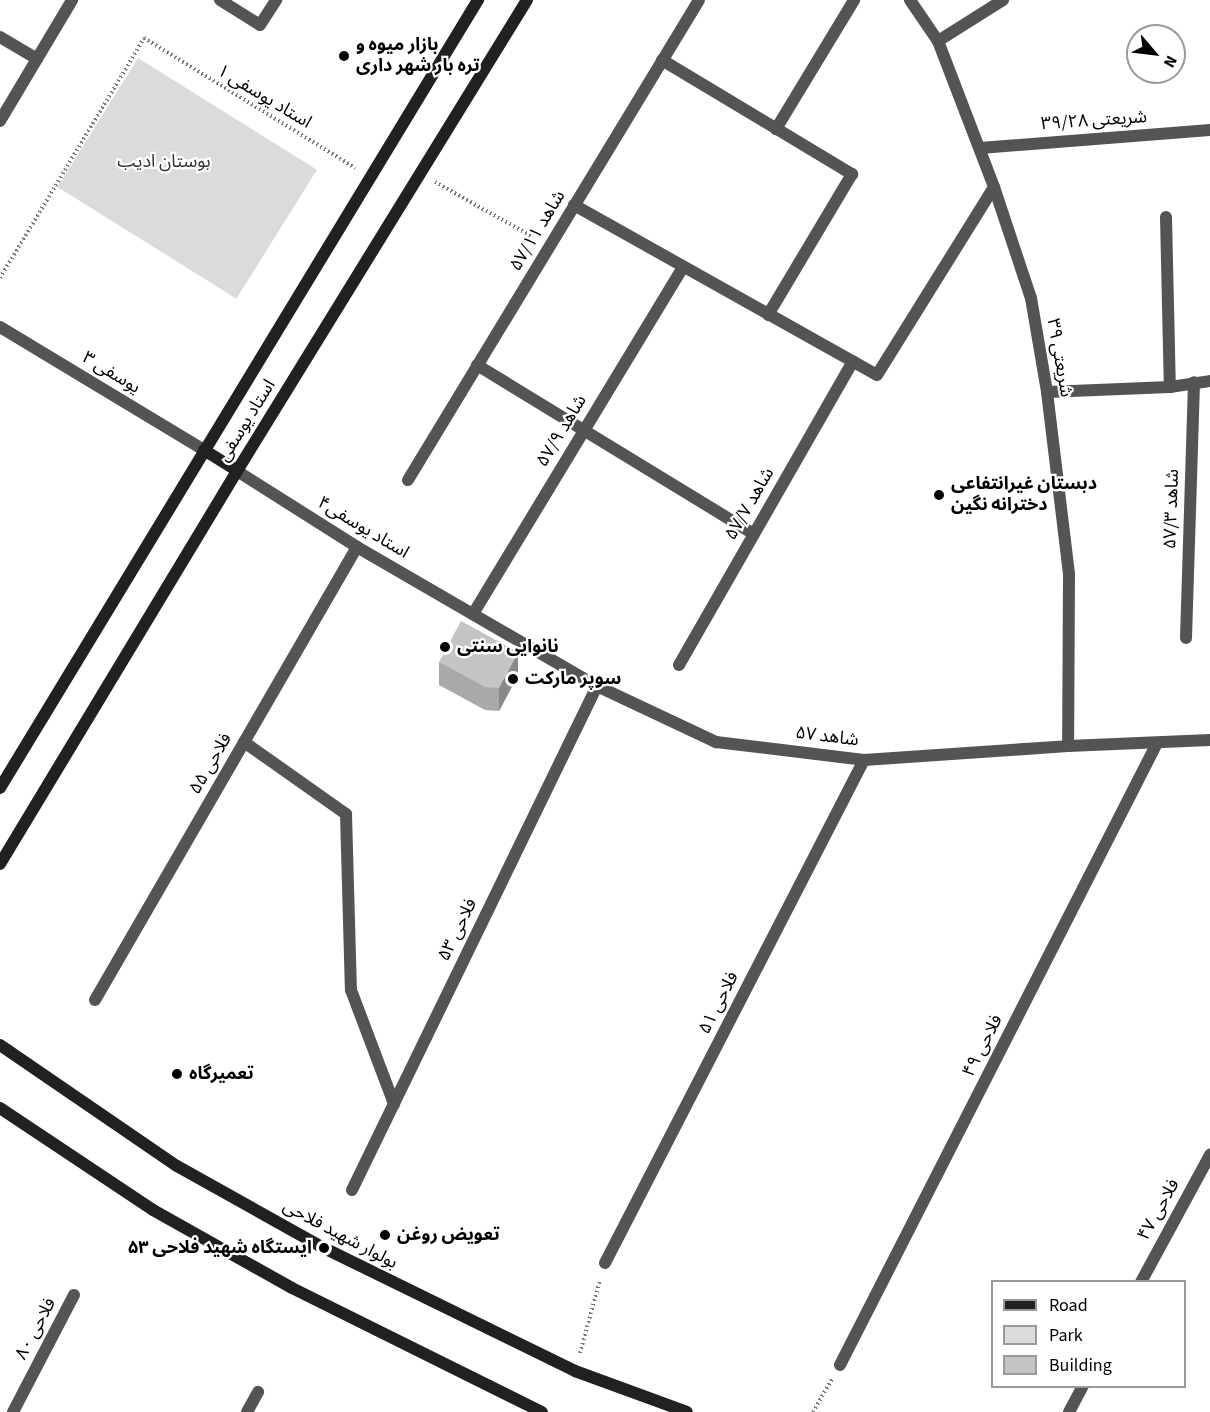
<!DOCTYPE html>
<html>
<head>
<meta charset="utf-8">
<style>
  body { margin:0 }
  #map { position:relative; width:1210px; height:1412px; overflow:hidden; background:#fff; font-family:"Source Sans 3","Noto Sans Arabic",sans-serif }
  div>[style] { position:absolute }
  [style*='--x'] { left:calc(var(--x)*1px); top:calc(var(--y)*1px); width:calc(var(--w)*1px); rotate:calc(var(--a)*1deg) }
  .green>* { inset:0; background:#dbdbdb; transform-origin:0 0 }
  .path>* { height:4px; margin-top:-2px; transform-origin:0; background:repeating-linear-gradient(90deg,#767676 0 1.5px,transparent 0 4.5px) }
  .street>* { height:12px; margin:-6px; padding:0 6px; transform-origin:6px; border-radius:6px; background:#545454 }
  .secondary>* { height:12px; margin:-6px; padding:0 6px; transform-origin:6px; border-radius:6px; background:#212121 }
  .wall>* { inset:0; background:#a9a9a9 }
  .shaded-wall>* { inset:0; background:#898989 }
  .building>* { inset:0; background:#c4c4c4 }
  .dots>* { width:16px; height:16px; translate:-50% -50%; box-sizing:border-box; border:3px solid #fff; border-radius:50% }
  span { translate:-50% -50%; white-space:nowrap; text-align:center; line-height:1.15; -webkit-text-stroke:4.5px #fff; paint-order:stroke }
  .poi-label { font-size:18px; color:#000; font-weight:700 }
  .left { translate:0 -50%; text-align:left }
  .right { translate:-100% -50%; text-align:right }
  .street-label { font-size:18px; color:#000 }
  .park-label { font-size:18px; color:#323232 }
  .legend { position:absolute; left:991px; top:1280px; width:195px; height:108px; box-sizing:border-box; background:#fff; border:2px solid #999; margin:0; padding:8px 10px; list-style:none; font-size:18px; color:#000 }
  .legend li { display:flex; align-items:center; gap:12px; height:30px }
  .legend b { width:30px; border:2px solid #999 }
  .north { position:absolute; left:1126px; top:24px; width:60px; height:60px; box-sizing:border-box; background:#fff; border:2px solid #999; border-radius:50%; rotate:118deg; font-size:16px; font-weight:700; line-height:24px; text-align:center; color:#000 }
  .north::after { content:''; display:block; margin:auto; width:21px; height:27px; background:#000; clip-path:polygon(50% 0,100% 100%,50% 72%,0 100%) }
</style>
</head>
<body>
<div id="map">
  <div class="green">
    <i style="left:138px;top:58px;width:211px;height:152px;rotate:32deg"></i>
  </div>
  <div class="path">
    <i style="--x:435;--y:182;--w:112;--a:29.3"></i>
    <i style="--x:0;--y:278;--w:280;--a:-59"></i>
    <i style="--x:144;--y:38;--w:248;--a:31.6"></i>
    <i style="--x:580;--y:1353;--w:76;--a:-74.7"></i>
    <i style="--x:813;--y:1412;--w:38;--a:-60"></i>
  </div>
  <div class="street">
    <i style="--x:220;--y:0;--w:47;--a:32"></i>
    <i style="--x:260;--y:25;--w:30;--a:-57"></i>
    <i style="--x:910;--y:0;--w:50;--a:55.7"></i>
    <i style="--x:938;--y:41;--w:156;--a:69"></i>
    <i style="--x:994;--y:187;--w:117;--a:71.6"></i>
    <i style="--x:1031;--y:298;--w:95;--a:80.3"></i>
    <i style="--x:1047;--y:392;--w:183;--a:83.1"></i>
    <i style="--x:1069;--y:574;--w:172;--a:90.3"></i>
    <i style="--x:0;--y:37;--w:43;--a:30.7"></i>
    <i style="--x:938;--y:41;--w:77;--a:-32.2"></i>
    <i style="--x:662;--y:60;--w:222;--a:31"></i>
    <i style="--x:852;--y:174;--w:164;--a:120.8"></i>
    <i style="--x:0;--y:121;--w:141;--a:-59.2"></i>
    <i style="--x:776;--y:129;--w:151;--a:-58.8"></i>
    <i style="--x:980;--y:148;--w:231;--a:-4.5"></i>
    <i style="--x:574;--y:205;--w:347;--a:29.3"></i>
    <i style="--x:877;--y:375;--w:221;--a:-58.1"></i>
    <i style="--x:1166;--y:217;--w:170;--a:88.7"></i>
    <i style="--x:0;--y:327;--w:238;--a:31.1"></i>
    <i style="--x:477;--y:365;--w:324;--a:31.4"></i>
    <i style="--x:1047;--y:392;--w:123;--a:-2.3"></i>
    <i style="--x:1170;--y:387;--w:40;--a:-8.5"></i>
    <i style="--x:237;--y:471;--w:142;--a:32.3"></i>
    <i style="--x:357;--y:547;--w:277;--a:30.1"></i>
    <i style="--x:597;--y:686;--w:132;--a:25.2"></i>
    <i style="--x:716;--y:742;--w:149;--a:6.9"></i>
    <i style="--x:864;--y:760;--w:204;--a:-3.9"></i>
    <i style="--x:1068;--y:746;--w:142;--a:-2.4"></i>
    <i style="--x:408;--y:480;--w:561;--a:-58.77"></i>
    <i style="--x:473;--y:614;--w:406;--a:-58.8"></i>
    <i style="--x:1186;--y:638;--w:256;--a:-88.2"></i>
    <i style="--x:679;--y:665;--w:350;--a:-60.2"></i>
    <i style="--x:244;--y:742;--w:125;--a:35.2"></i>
    <i style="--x:346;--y:814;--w:176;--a:88.4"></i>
    <i style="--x:351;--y:990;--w:122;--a:69.3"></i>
    <i style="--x:95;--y:1000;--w:523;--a:-59.96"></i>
    <i style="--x:352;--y:1190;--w:560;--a:-64.08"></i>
    <i style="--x:605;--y:1263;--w:566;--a:-62.76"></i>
    <i style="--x:1141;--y:1282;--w:145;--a:-61.5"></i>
    <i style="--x:840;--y:1365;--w:698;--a:-62.99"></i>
    <i style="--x:13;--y:1412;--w:132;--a:-62.5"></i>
    <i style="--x:247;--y:1412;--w:23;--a:-61"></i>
    <i style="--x:1069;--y:1412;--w:30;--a:-62"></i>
  </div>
  <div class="secondary">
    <i style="--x:204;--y:450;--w:39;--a:32"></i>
    <i style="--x:0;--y:788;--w:922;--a:-58.76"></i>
    <i style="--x:0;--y:864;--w:459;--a:-58.9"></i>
    <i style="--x:237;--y:471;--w:553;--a:-58.38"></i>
    <i style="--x:0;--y:1045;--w:214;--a:34.4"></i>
    <i style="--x:177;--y:1166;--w:168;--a:29.2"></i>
    <i style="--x:324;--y:1248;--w:280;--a:26.1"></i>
    <i style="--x:575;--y:1371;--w:119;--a:20.1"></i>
    <i style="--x:0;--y:1108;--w:184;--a:33.7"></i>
    <i style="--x:153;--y:1210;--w:159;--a:29.3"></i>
    <i style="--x:292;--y:1288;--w:279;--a:26.4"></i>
  </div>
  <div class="wall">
    <i style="clip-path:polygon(439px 662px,518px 675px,499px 711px,485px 710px,439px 685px)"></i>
  </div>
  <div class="shaded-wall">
    <i style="clip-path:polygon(518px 652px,518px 675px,499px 711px,499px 688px)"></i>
  </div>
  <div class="building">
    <i style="clip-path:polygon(461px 621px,518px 652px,499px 688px,485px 687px,439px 662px)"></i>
  </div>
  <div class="dots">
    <i style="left:344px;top:56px;background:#000"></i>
    <i style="left:939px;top:495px;background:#000"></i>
    <i style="left:445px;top:647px;background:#000"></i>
    <i style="left:513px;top:679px;background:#000"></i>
    <i style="left:177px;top:1074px;background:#000"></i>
    <i style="left:385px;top:1235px;background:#000"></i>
    <i style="left:324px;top:1248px;background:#000"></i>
  </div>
  <div class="poi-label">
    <span class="left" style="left:356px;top:56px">بازار میوه و<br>تره بار شهر داری</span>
    <span class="left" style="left:951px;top:495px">دبستان غیرانتفاعی<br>دخترانه نگین</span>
    <span class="left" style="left:457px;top:647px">نانوایی سنتی</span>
    <span class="left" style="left:525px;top:679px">سوپر مارکت</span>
    <span class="left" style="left:189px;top:1074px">تعمیرگاه</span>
    <span class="left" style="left:397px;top:1235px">تعویض روغن</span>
    <span class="right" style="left:312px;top:1248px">ایستگاه شهید فلاحی ۵۳</span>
  </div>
  <div class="street-label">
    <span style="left:264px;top:97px;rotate:31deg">استاد یوسفی ۱</span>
    <span style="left:1094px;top:121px;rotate:-4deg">شریعتی ۳۹/۲۸</span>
    <span style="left:538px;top:231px;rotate:-59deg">شاهد ۵۷/۱۱</span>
    <span style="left:1059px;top:358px;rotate:80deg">شریعتی ۳۹</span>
    <span style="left:111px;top:373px;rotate:31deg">یوسفی ۳</span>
    <span style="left:247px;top:421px;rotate:-58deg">استاد یوسفی</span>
    <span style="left:562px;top:431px;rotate:-59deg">شاهد ۵۷/۹</span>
    <span style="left:750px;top:504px;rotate:-60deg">شاهد ۵۷/۷</span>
    <span style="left:1172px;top:509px;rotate:-88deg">شاهد ۵۷/۳</span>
    <span style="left:363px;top:528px;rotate:31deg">استاد یوسفی۴</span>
    <span style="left:827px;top:737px;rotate:7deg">شاهد ۵۷</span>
    <span style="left:211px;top:764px;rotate:-60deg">فلاحی ۵۵</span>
    <span style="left:458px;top:930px;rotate:-64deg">فلاحی ۵۳</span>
    <span style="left:719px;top:1003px;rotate:-63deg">فلاحی ۵۱</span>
    <span style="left:983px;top:1046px;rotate:-63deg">فلاحی ۴۹</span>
    <span style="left:1159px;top:1210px;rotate:-61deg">فلاحی ۴۷</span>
    <span style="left:340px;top:1235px;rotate:28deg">بولوار شهید فلاحی</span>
    <span style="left:36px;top:1329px;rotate:-62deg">فلاحی ۸۰</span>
  </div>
  <div class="park-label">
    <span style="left:164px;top:162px">بوستان ادیب</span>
  </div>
  <ul class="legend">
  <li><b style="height:8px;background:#212121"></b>Road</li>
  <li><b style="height:16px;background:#dbdbdb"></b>Park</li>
  <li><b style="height:16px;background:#c4c4c4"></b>Building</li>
  </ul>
  <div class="north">N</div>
</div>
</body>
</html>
